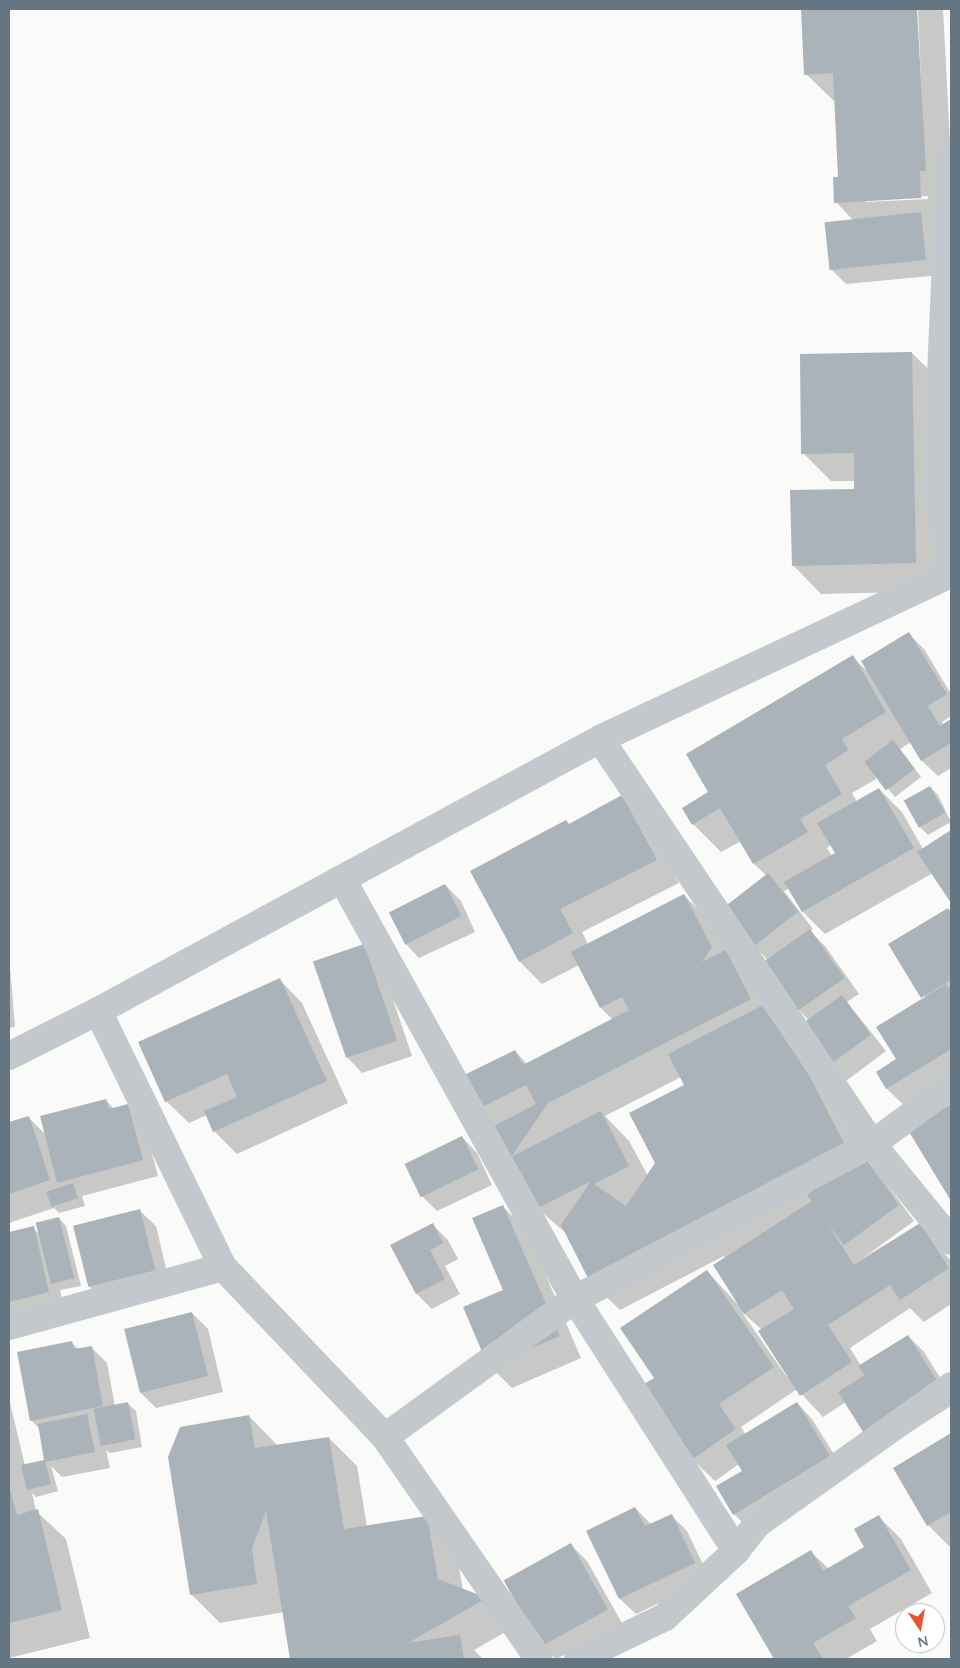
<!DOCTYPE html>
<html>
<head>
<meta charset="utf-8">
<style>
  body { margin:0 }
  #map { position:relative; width:960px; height:1668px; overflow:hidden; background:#fafaf8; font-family:Quicksand,sans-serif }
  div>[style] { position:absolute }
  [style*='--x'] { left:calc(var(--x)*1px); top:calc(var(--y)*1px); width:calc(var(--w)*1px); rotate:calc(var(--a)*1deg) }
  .shadow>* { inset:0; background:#0003 }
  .building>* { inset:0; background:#aab3b9; transform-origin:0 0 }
  .minor>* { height:28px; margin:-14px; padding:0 14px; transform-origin:14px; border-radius:14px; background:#c3c8cc }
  span { translate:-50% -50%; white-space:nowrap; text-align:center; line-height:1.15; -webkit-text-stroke:5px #fff; paint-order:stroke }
  .frame { position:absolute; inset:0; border:10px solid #657683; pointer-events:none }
  .north { position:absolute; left:895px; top:1603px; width:50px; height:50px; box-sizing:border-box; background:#fff; border:1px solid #c1c8cd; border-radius:50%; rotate:168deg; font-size:14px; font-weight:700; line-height:20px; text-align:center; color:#657683 }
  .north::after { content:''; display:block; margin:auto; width:18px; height:22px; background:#e4572e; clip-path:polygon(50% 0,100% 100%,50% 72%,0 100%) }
</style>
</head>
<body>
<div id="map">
  <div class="shadow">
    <i style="clip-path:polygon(evenodd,802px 9px,916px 9px,925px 178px,918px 9px,943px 9px,951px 160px,941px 275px,846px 284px,830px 268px,852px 219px,836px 202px,839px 178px,835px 102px,806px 74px,802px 9px,928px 196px,928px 199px,866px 202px,866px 200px,928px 196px)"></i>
    <i style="clip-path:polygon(912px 353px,940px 381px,943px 591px,821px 594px,793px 565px,855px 490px,855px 481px,831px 481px,803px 453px)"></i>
    <i style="clip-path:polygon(evenodd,909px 634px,924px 649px,951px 694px,951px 716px,942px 722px,944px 725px,951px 721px,951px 768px,938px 776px,922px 761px,911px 742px,900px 749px,921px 777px,895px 797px,874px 772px,876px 779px,852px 793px,857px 802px,879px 789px,902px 812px,923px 849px,951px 831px,951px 901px,933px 873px,825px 934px,803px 912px,789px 888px,784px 891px,813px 929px,810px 931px,825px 946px,859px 994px,847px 1002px,886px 1051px,842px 1084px,863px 1157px,878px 1172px,914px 1221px,863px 1258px,920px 1224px,951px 1261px,951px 1304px,924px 1322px,910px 1308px,850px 1348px,861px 1366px,908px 1336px,924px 1352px,951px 1395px,951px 1406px,882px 1450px,846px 1402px,823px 1417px,797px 1389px,741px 1427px,746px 1435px,797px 1403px,812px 1419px,845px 1472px,750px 1530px,734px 1514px,744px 1471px,739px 1464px,715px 1481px,692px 1459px,656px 1378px,707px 1271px,742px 1309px,724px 1256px,620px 1310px,591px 1282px,568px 1235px,537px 1208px,475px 1111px,515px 1051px,527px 1064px,613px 1020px,601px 1008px,579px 965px,542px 984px,520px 962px,569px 825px,622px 796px,644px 819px,679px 883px,582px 932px,588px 944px,684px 895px,712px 924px,797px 1030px,809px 1021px,799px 1010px,768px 960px,754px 946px,767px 876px,754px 864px,741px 841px,721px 852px,693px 824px,710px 792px,852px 656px,867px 671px,909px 634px,831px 845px,836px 854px,832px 856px,827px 848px,831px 845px,909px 634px,681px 1077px,685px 1085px,656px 1164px,648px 1176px,629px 1141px,605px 1116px,681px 1077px,909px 634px,741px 1311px,762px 1330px,788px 1376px,787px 1377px,741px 1311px)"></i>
    <i style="clip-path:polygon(930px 787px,938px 795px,951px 822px,928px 835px,920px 827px)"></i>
    <i style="clip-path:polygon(445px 885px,461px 901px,475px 932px,419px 958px,404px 942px)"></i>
    <i style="clip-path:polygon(948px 909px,951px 912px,951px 1085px,910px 1111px,887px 1089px,878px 1072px,898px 1059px,924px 999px)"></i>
    <i style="clip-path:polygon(364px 945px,380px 961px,412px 1056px,362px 1073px,347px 1057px)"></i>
    <i style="clip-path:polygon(9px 955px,15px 1027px,9px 1028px)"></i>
    <i style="clip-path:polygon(280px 980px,302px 1003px,348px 1103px,237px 1154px,214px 1131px,207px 1115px,189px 1123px,166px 1101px)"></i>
    <i style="clip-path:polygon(106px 1100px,114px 1109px,127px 1105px,143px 1121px,158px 1176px,82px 1196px,85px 1206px,59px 1213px,54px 1208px,9px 1223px,9px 1124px,28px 1117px,46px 1135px)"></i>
    <i style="clip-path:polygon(951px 1106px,951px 1199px,910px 1130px)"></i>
    <i style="clip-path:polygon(462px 1137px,477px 1153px,492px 1185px,437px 1211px,421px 1195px)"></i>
    <i style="clip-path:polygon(503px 1207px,526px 1229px,581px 1358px,512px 1388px,489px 1365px,504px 1291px)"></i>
    <i style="clip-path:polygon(140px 1211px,156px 1226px,170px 1285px,105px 1302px,89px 1286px,75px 1226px)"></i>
    <i style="clip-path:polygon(59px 1218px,66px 1226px,81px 1286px,60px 1290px,64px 1308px,9px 1321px,9px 1233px,33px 1228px,40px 1235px)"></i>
    <i style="clip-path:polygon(432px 1224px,448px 1240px,458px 1259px,445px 1266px,460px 1294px,432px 1309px,417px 1294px,392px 1245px)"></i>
    <i style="clip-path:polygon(192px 1313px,208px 1329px,223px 1392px,156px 1408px,140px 1392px)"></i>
    <i style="clip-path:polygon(72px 1343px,79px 1350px,91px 1347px,107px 1363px,115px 1406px,128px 1404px,136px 1411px,142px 1447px,110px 1453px,106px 1450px,110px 1468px,62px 1477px,51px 1466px,58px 1491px,36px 1497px,32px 1493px,36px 1511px,66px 1539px,90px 1638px,9px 1658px,9px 1398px,25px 1466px,46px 1461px,40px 1429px,31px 1420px)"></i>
    <i style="clip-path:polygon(249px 1416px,277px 1445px,329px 1438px,357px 1466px,367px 1527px,427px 1517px,455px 1545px,463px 1590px,486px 1600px,514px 1627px,474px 1650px,483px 1659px,292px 1659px,284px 1612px,220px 1623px,191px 1594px)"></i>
    <i style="clip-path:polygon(951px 1435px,951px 1548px,928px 1525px,894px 1468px)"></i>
    <i style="clip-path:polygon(635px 1508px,652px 1525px,671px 1515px,687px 1531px,710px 1579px,636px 1614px,620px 1599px)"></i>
    <i style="clip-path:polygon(879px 1517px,901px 1539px,932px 1593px,870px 1629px,877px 1641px,846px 1659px,775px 1659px,738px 1594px,811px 1552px,829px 1569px,866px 1548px)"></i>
    <i style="clip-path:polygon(571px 1545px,587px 1561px,623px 1625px,556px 1659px,542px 1645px)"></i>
  </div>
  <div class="building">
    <i style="clip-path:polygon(801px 9px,917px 9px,926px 171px,920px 171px,921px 198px,834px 203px,833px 177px,838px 177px,833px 73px,804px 75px)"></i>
    <i style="left:921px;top:212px;width:48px;height:97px;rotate:84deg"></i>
    <i style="clip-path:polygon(912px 352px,916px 563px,792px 566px,790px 490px,854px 489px,854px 453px,801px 454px,800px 354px)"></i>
    <i style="clip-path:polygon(909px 632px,947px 694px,928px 706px,940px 726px,951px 719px,951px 743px,921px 761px,861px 661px)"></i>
    <i style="clip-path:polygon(853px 655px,886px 712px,842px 739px,848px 750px,825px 765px,842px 794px,800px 819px,808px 832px,753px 864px,720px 808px,692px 825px,682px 808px,708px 792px,686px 754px)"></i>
    <i style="left:893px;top:740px;width:36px;height:36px;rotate:53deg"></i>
    <i style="left:930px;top:786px;width:31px;height:30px;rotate:61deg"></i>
    <i style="clip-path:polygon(879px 788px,914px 848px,802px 912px,784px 882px,835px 853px,817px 823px)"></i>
    <i style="clip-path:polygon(622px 795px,657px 860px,560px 909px,573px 933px,519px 962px,470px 871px,566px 820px,569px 824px)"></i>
    <i style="clip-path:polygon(951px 830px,951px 903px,917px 852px)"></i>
    <i style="left:768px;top:873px;width:49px;height:57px;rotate:52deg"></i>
    <i style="left:445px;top:884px;width:36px;height:63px;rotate:63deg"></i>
    <i style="clip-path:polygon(684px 894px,712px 947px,702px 962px,726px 950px,751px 999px,548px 1103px,511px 1157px,601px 1111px,629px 1166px,594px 1184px,626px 1206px,655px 1163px,629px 1113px,684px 1085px,668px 1054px,771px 1001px,848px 1151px,590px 1282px,561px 1225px,591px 1181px,536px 1209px,494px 1126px,536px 1104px,526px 1085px,474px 1111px,458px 1078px,515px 1050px,523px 1065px,629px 1010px,622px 997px,600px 1008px,571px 952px)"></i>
    <i style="clip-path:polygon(948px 908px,951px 912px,951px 980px,921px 998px,888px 944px)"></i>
    <i style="left:810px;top:929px;width:60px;height:57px;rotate:55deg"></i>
    <i style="left:364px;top:944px;width:102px;height:54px;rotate:71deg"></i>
    <i style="clip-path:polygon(280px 978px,327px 1081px,213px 1132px,204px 1111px,237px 1097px,227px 1074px,165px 1102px,138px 1042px)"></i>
    <i style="clip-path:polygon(946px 984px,948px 988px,951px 986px,951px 1049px,886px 1089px,876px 1072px,896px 1059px,876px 1027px)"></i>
    <i style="left:842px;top:995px;width:49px;height:57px;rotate:54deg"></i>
    <i style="clip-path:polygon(106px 1099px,109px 1109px,128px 1104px,143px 1160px,57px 1183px,40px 1116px)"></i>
    <i style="clip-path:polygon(951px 1104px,951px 1201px,908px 1130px)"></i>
    <i style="clip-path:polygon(29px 1116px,50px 1180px,9px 1194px,9px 1122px)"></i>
    <i style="left:462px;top:1136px;width:37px;height:64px;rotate:64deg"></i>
    <i style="clip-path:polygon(863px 1155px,899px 1205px,844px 1245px,827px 1223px,854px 1265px,920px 1223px,949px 1268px,900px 1300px,890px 1285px,828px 1325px,852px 1362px,800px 1396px,758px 1331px,794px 1309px,782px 1290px,744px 1314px,713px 1265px,812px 1201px,807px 1195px)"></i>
    <i style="left:73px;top:1183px;width:16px;height:28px;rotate:72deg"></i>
    <i style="clip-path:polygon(503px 1205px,560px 1336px,488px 1366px,463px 1307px,503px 1290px,472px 1218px)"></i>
    <i style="left:140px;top:1209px;width:63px;height:69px;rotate:76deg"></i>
    <i style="left:59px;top:1217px;width:63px;height:24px;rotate:76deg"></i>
    <i style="clip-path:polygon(433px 1223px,443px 1243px,430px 1250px,445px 1279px,416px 1294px,390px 1245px)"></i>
    <i style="clip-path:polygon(34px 1226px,49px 1292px,9px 1302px,9px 1232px)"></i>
    <i style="clip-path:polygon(707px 1270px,774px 1367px,719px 1404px,736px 1429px,691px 1460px,641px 1386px,654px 1378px,620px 1328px)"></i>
    <i style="left:192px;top:1312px;width:66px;height:70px;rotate:76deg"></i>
    <i style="clip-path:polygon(908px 1335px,941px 1387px,865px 1435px,838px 1392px,865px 1375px,858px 1366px)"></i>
    <i style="clip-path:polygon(72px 1341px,74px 1349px,92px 1346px,103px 1406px,30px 1421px,17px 1352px)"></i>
    <i style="left:128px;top:1402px;width:38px;height:35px;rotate:79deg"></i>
    <i style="clip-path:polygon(797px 1402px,830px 1456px,733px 1515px,716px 1486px,742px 1471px,726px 1445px)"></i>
    <i style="clip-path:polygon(87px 1414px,95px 1452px,45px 1462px,51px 1484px,27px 1490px,21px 1465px,44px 1460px,38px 1424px)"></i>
    <i style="clip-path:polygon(249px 1415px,255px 1448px,329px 1437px,344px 1529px,427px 1516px,438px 1579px,487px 1598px,408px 1643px,460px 1635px,464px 1659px,290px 1659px,266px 1511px,252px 1549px,257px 1584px,190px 1595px,168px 1457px,180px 1427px)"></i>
    <i style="clip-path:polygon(951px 1433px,951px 1512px,927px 1526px,893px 1468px)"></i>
    <i style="clip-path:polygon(9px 1486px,17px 1515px,38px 1509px,62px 1610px,9px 1623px)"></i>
    <i style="clip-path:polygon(635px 1507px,645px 1526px,672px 1514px,695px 1563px,619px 1599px,586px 1531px)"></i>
    <i style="clip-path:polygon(879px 1515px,911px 1570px,848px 1606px,856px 1618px,813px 1643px,823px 1659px,774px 1659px,736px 1594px,811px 1550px,823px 1571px,864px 1547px,854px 1529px)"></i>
    <i style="left:571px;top:1543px;width:76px;height:77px;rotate:61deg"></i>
  </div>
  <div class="minor">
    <i style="--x:951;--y:153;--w:335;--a:92.6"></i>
    <i style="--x:936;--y:488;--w:70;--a:77.6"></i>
    <i style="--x:600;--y:739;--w:488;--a:56.1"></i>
    <i style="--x:872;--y:1144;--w:125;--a:50.8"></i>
    <i style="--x:342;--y:879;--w:480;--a:61"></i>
    <i style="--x:575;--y:1299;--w:299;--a:57.4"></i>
    <i style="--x:98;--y:1011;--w:285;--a:64"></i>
    <i style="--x:223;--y:1267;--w:235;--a:46.4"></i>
    <i style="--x:385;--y:1437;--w:270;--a:55.3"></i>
    <i style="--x:9;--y:1056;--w:100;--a:-26.8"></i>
    <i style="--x:98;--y:1011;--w:571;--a:-28.45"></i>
    <i style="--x:600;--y:739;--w:388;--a:-25.2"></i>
    <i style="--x:9;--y:1326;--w:222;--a:-15.4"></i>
    <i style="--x:385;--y:1437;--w:235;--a:-36"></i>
    <i style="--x:575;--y:1299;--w:335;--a:-27.6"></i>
    <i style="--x:872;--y:1144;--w:98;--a:-36.3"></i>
    <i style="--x:578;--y:1659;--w:97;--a:-25.8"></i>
    <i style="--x:665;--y:1617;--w:97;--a:-42.9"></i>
    <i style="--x:736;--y:1551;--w:34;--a:-52"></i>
    <i style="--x:757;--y:1524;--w:238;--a:-35.4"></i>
  </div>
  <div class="frame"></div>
  <div class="north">N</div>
</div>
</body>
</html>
